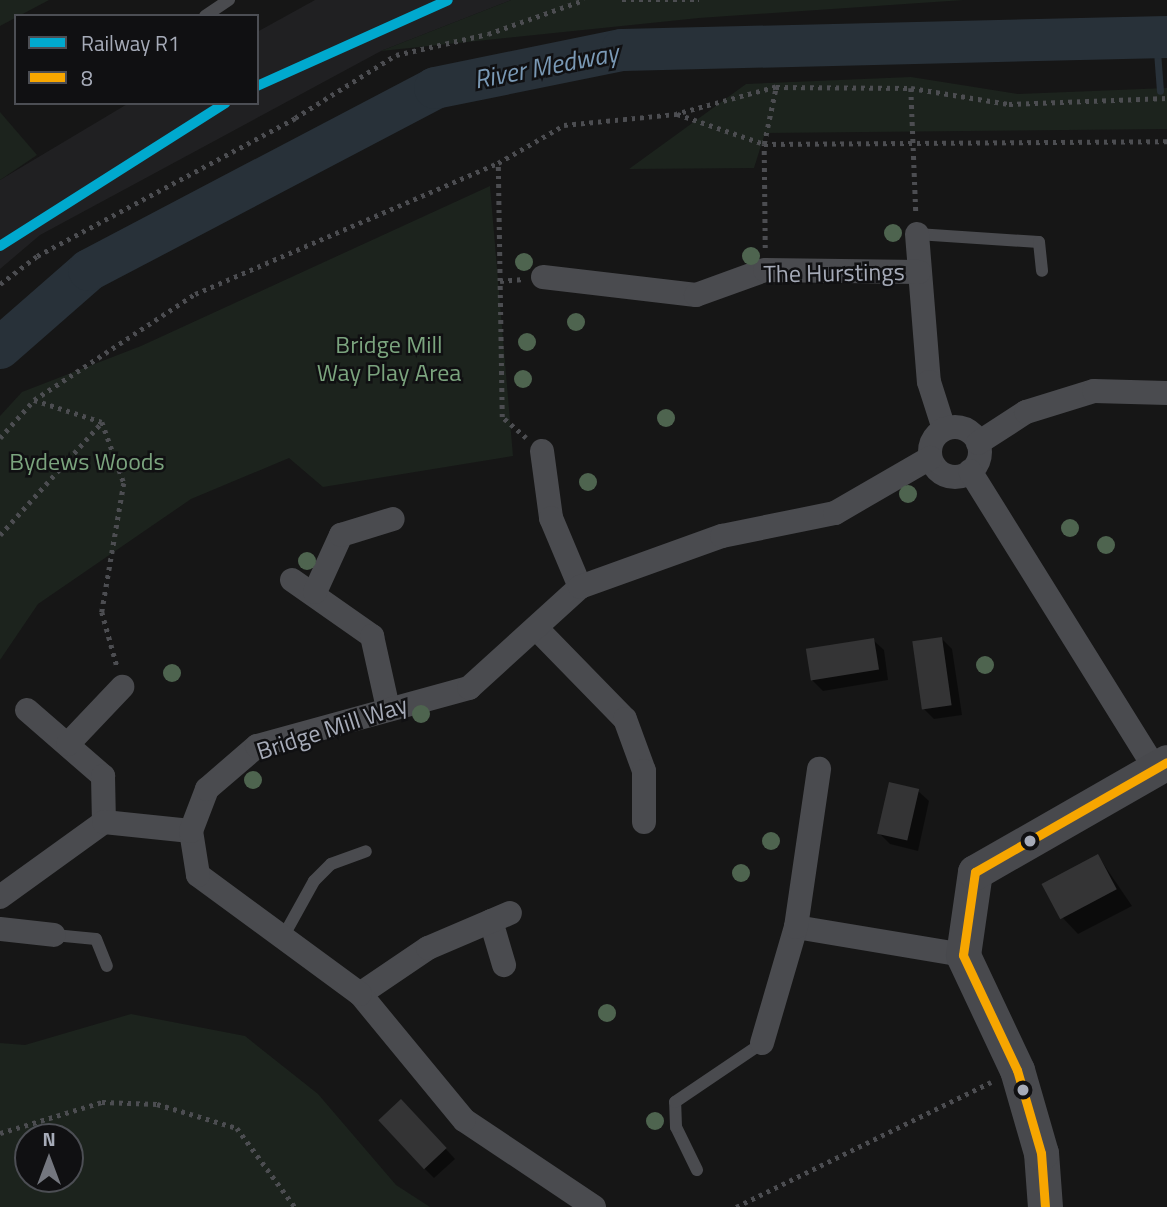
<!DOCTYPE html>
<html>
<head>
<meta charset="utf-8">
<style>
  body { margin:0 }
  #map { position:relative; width:1167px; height:1207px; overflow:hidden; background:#161616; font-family:"Titillium Web",sans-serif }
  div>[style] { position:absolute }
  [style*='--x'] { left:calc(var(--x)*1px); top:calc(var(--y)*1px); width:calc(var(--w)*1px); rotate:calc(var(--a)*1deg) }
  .built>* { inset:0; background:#202022 }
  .green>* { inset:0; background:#1c231d }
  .shadow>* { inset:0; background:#0007 }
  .stream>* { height:7px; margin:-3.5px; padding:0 3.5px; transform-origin:3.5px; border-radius:3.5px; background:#283139 }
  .river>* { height:42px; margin:-21px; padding:0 21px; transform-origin:21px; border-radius:21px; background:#283139 }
  .building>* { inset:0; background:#343435; transform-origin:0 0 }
  .path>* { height:4.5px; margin-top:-2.25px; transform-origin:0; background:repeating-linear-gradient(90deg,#4c4d51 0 3.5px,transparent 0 8.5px) }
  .lane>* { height:12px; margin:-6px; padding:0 6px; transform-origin:6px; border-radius:6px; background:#4a4b4f }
  .street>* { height:24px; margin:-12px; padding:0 12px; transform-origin:12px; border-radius:12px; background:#4a4b4f }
  .street>.ring { margin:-12px; padding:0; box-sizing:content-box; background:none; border:24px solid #4a4b4f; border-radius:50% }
  .secondary>* { height:35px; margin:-17.5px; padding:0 17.5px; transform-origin:17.5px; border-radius:17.5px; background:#48494d }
  .bus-1>* { height:9px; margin:-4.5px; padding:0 4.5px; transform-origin:4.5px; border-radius:4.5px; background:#f7a600 }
  .rail-1>* { height:10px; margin:-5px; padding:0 5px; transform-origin:5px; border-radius:5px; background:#00a9ce }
  .trees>* { width:18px; height:18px; margin:-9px; border-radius:50%; background:#4e644f }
  .dots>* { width:19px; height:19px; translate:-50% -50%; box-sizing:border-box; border:4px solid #101012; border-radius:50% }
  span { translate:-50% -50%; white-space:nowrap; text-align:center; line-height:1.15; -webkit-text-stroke:5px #101012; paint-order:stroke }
  .street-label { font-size:24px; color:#a6abb8 }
  .park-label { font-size:24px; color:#7ba47e }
  .water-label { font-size:26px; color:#7a99b5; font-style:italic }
  .legend { position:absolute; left:14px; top:14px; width:245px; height:91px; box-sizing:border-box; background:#101012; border:2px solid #4c4e54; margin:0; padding:9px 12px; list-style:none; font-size:21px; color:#a6abb8 }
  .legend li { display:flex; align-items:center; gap:14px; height:35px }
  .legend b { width:35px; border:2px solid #4c4e54 }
  .north { position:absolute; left:14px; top:1123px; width:70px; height:70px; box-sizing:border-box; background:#101012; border:2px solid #4c4e54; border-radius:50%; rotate:0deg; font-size:19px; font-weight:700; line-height:28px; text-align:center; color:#a6abb8 }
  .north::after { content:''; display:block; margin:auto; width:24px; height:32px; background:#74777f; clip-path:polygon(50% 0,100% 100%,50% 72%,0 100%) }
</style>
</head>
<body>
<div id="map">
  <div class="built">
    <i style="clip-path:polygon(315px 0,511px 0,381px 51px,40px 235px,0 269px,0 180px,129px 103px,257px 103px,257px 32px)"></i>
  </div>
  <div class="green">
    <i style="clip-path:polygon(0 0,49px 0,0 26px)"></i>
    <i style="clip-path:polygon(511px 0,964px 0,699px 18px,381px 51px)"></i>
    <i style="clip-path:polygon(911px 77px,1018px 94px,1167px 88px,1167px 129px,765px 133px,754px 168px,629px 169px,746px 84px)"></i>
    <i style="clip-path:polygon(0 112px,37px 155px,0 180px)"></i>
    <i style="clip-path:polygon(490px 186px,513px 456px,323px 487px,289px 458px,191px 499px,38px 604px,0 660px,0 416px,22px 392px,141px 346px)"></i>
    <i style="clip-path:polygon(evenodd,131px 1014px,245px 1036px,318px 1094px,396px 1185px,430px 1207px,0 1207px,0 1043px,25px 1045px,131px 1014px,28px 1137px,70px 1137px,70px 1179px,28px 1179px,28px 1137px)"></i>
  </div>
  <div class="shadow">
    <i style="clip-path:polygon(941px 638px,952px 649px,962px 715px,934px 719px,923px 708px)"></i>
    <i style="clip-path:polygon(873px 640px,884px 650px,888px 680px,823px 691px,812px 680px)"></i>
    <i style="clip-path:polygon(918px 791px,929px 801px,918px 851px,890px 844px,879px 833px)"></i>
    <i style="clip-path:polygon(1098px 856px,1132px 906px,1078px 934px,1062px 917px)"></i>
    <i style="clip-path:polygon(412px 1112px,455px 1159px,434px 1178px,424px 1168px)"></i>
  </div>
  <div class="stream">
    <i style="--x:1156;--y:38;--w:53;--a:85.7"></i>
  </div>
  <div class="river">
    <i style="--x:0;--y:348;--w:118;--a:-41.2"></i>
    <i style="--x:89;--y:270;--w:391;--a:-27.7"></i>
    <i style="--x:435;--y:88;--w:191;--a:-11.5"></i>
    <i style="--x:622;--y:50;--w:545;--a:-1.37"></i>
  </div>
  <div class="building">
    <i style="left:942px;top:637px;width:69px;height:30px;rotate:82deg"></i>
    <i style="left:874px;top:638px;width:32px;height:69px;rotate:81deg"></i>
    <i style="left:889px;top:782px;width:31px;height:53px;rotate:13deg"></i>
    <i style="left:1098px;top:854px;width:40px;height:64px;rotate:62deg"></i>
    <i style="left:401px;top:1099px;width:67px;height:31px;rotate:47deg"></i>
  </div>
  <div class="path">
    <i style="--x:622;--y:0;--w:77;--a:0"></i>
    <i style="--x:776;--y:87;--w:103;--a:164.7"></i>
    <i style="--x:677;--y:114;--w:92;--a:19"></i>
    <i style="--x:764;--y:144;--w:403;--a:-0.4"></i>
    <i style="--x:911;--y:88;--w:99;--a:9.3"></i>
    <i style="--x:1009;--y:104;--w:158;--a:-2.2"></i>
    <i style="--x:765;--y:248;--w:104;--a:-90.6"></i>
    <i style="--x:764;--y:144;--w:58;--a:-78.1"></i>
    <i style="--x:776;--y:87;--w:135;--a:0.4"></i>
    <i style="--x:911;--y:88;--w:124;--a:87.7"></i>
    <i style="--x:500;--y:281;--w:21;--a:-5"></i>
    <i style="--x:0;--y:284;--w:46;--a:-37.1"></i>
    <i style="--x:37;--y:256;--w:293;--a:-28.1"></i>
    <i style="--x:295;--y:118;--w:119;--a:-32"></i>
    <i style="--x:396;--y:55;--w:94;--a:-12.9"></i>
    <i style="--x:488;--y:34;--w:102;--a:-19.5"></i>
    <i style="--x:34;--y:400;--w:71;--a:17.9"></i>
    <i style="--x:102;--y:422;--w:65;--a:70.2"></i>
    <i style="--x:124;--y:483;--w:131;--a:99.7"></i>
    <i style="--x:102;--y:612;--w:56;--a:74.5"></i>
    <i style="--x:0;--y:438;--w:51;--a:-48.2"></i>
    <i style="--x:34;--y:400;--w:193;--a:-33.4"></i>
    <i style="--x:195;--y:294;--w:330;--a:-23.4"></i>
    <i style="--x:526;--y:438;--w:32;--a:-139"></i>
    <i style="--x:502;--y:417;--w:254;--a:-90.9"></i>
    <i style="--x:498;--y:163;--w:76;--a:-29.9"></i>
    <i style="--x:564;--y:125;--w:114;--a:-5.6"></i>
    <i style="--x:0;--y:535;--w:152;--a:-47.9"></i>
    <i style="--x:0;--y:1133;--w:107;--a:-16.9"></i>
    <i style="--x:102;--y:1102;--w:55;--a:2.1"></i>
    <i style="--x:157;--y:1104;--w:84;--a:16.7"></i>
    <i style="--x:237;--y:1128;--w:98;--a:53.7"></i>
    <i style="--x:736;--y:1207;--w:284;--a:-26.1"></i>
  </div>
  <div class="lane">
    <i style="--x:205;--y:16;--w:29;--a:-34"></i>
    <i style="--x:917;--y:234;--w:122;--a:3.8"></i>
    <i style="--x:1039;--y:242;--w:29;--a:84"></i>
    <i style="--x:54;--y:935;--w:42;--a:5.4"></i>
    <i style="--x:96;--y:939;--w:29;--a:68"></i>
    <i style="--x:283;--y:937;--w:64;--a:-61"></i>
    <i style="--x:314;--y:881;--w:24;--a:-45"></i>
    <i style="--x:331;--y:864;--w:37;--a:-20"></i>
    <i style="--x:697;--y:1170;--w:48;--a:-116"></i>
    <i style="--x:676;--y:1127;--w:25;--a:-92"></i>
    <i style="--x:675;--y:1102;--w:105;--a:-34.1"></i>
  </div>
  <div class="street">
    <i style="--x:917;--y:234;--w:148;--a:85.4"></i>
    <i style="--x:929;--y:382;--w:49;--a:72.3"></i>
    <i style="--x:543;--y:277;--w:154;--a:6.7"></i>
    <i style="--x:696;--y:295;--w:73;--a:-19.9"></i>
    <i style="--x:765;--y:270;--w:154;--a:0.7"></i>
    <i class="ring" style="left:930px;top:427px;width:26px;height:26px"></i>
    <i style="--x:978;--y:443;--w:57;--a:-32.9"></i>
    <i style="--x:1026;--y:412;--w:71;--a:-17.2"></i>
    <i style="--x:1094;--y:391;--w:73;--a:1.6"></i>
    <i style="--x:542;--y:451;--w:68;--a:82.3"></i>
    <i style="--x:551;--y:518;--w:75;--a:67.2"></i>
    <i style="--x:970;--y:471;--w:349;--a:58.1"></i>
    <i style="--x:292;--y:580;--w:98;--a:35"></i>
    <i style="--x:372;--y:636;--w:74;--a:77.5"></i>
    <i style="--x:315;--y:592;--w:63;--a:-65.5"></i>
    <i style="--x:341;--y:535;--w:54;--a:-17.1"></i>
    <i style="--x:538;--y:630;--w:124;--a:45.7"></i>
    <i style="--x:625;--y:719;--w:55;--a:69.9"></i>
    <i style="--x:644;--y:771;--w:51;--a:90"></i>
    <i style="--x:27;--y:710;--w:101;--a:41"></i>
    <i style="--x:103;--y:776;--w:46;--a:88.8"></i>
    <i style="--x:68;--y:744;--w:79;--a:-46.5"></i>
    <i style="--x:0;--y:897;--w:128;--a:-35.8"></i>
    <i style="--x:104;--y:822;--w:87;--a:5.9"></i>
    <i style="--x:491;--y:921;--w:46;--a:73.5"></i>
    <i style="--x:796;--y:927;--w:169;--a:9.5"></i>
    <i style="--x:0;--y:929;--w:54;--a:6.3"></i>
    <i style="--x:360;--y:994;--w:82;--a:-34.1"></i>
    <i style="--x:428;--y:948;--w:89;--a:-23.1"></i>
    <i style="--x:762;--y:1043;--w:121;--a:-73.7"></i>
    <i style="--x:796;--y:927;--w:160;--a:-81.7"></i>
    <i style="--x:594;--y:1207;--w:156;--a:-146.2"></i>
    <i style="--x:464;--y:1120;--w:163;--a:-129.5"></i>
    <i style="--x:360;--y:994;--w:201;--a:-143.7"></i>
    <i style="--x:198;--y:875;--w:45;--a:-99"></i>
    <i style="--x:191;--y:831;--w:45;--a:-69.1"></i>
    <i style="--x:207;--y:789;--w:66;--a:-40.7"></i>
    <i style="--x:257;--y:746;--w:220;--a:-15.3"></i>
    <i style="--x:469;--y:688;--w:150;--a:-42.3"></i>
    <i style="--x:580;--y:587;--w:151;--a:-19.8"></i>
    <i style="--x:722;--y:536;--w:115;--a:-11.5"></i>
    <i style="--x:835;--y:513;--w:110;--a:-30.1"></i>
  </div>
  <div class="secondary">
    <i style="--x:1045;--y:1207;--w:54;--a:-94.2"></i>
    <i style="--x:1041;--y:1153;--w:86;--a:-106.1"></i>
    <i style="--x:1017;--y:1070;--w:127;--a:-115.2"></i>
    <i style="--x:963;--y:955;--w:84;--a:-81.8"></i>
    <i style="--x:975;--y:872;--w:221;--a:-29.8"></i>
  </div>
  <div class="bus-1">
    <i style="--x:1045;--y:1207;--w:54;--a:-94.2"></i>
    <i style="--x:1041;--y:1153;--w:86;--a:-106.1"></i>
    <i style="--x:1017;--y:1070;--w:127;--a:-115.2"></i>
    <i style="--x:963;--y:955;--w:84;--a:-81.8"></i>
    <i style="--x:975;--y:872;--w:221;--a:-29.8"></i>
  </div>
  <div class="rail-1">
    <i style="--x:257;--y:86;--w:209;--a:-24.2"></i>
    <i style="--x:0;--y:246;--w:267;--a:-32.4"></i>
  </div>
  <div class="trees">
    <i style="left:893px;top:233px"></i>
    <i style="left:751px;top:256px"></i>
    <i style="left:524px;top:262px"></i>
    <i style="left:576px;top:322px"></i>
    <i style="left:527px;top:342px"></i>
    <i style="left:523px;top:379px"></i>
    <i style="left:666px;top:418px"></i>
    <i style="left:588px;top:482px"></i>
    <i style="left:908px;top:494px"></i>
    <i style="left:1070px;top:528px"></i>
    <i style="left:1106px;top:545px"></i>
    <i style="left:307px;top:561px"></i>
    <i style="left:985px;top:665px"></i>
    <i style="left:172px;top:673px"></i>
    <i style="left:421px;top:714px"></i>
    <i style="left:253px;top:780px"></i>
    <i style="left:771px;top:841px"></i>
    <i style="left:741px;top:873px"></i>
    <i style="left:607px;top:1013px"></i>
    <i style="left:655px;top:1121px"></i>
  </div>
  <div class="dots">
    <i style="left:1030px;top:841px;background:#a6abb8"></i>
    <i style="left:1023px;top:1090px;background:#a6abb8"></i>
  </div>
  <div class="street-label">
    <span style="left:834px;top:273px;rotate:-1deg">The Hurstings</span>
    <span style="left:332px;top:728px;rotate:-18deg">Bridge Mill Way</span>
  </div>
  <div class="park-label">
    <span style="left:389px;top:359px">Bridge Mill<br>Way Play Area</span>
    <span style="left:87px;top:462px">Bydews Woods</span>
  </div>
  <div class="water-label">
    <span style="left:546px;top:66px;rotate:-11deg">River Medway</span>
  </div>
  <ul class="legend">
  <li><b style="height:9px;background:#00a9ce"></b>Railway R1</li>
  <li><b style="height:9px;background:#f7a600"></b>8</li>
  </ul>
  <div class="north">N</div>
</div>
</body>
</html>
